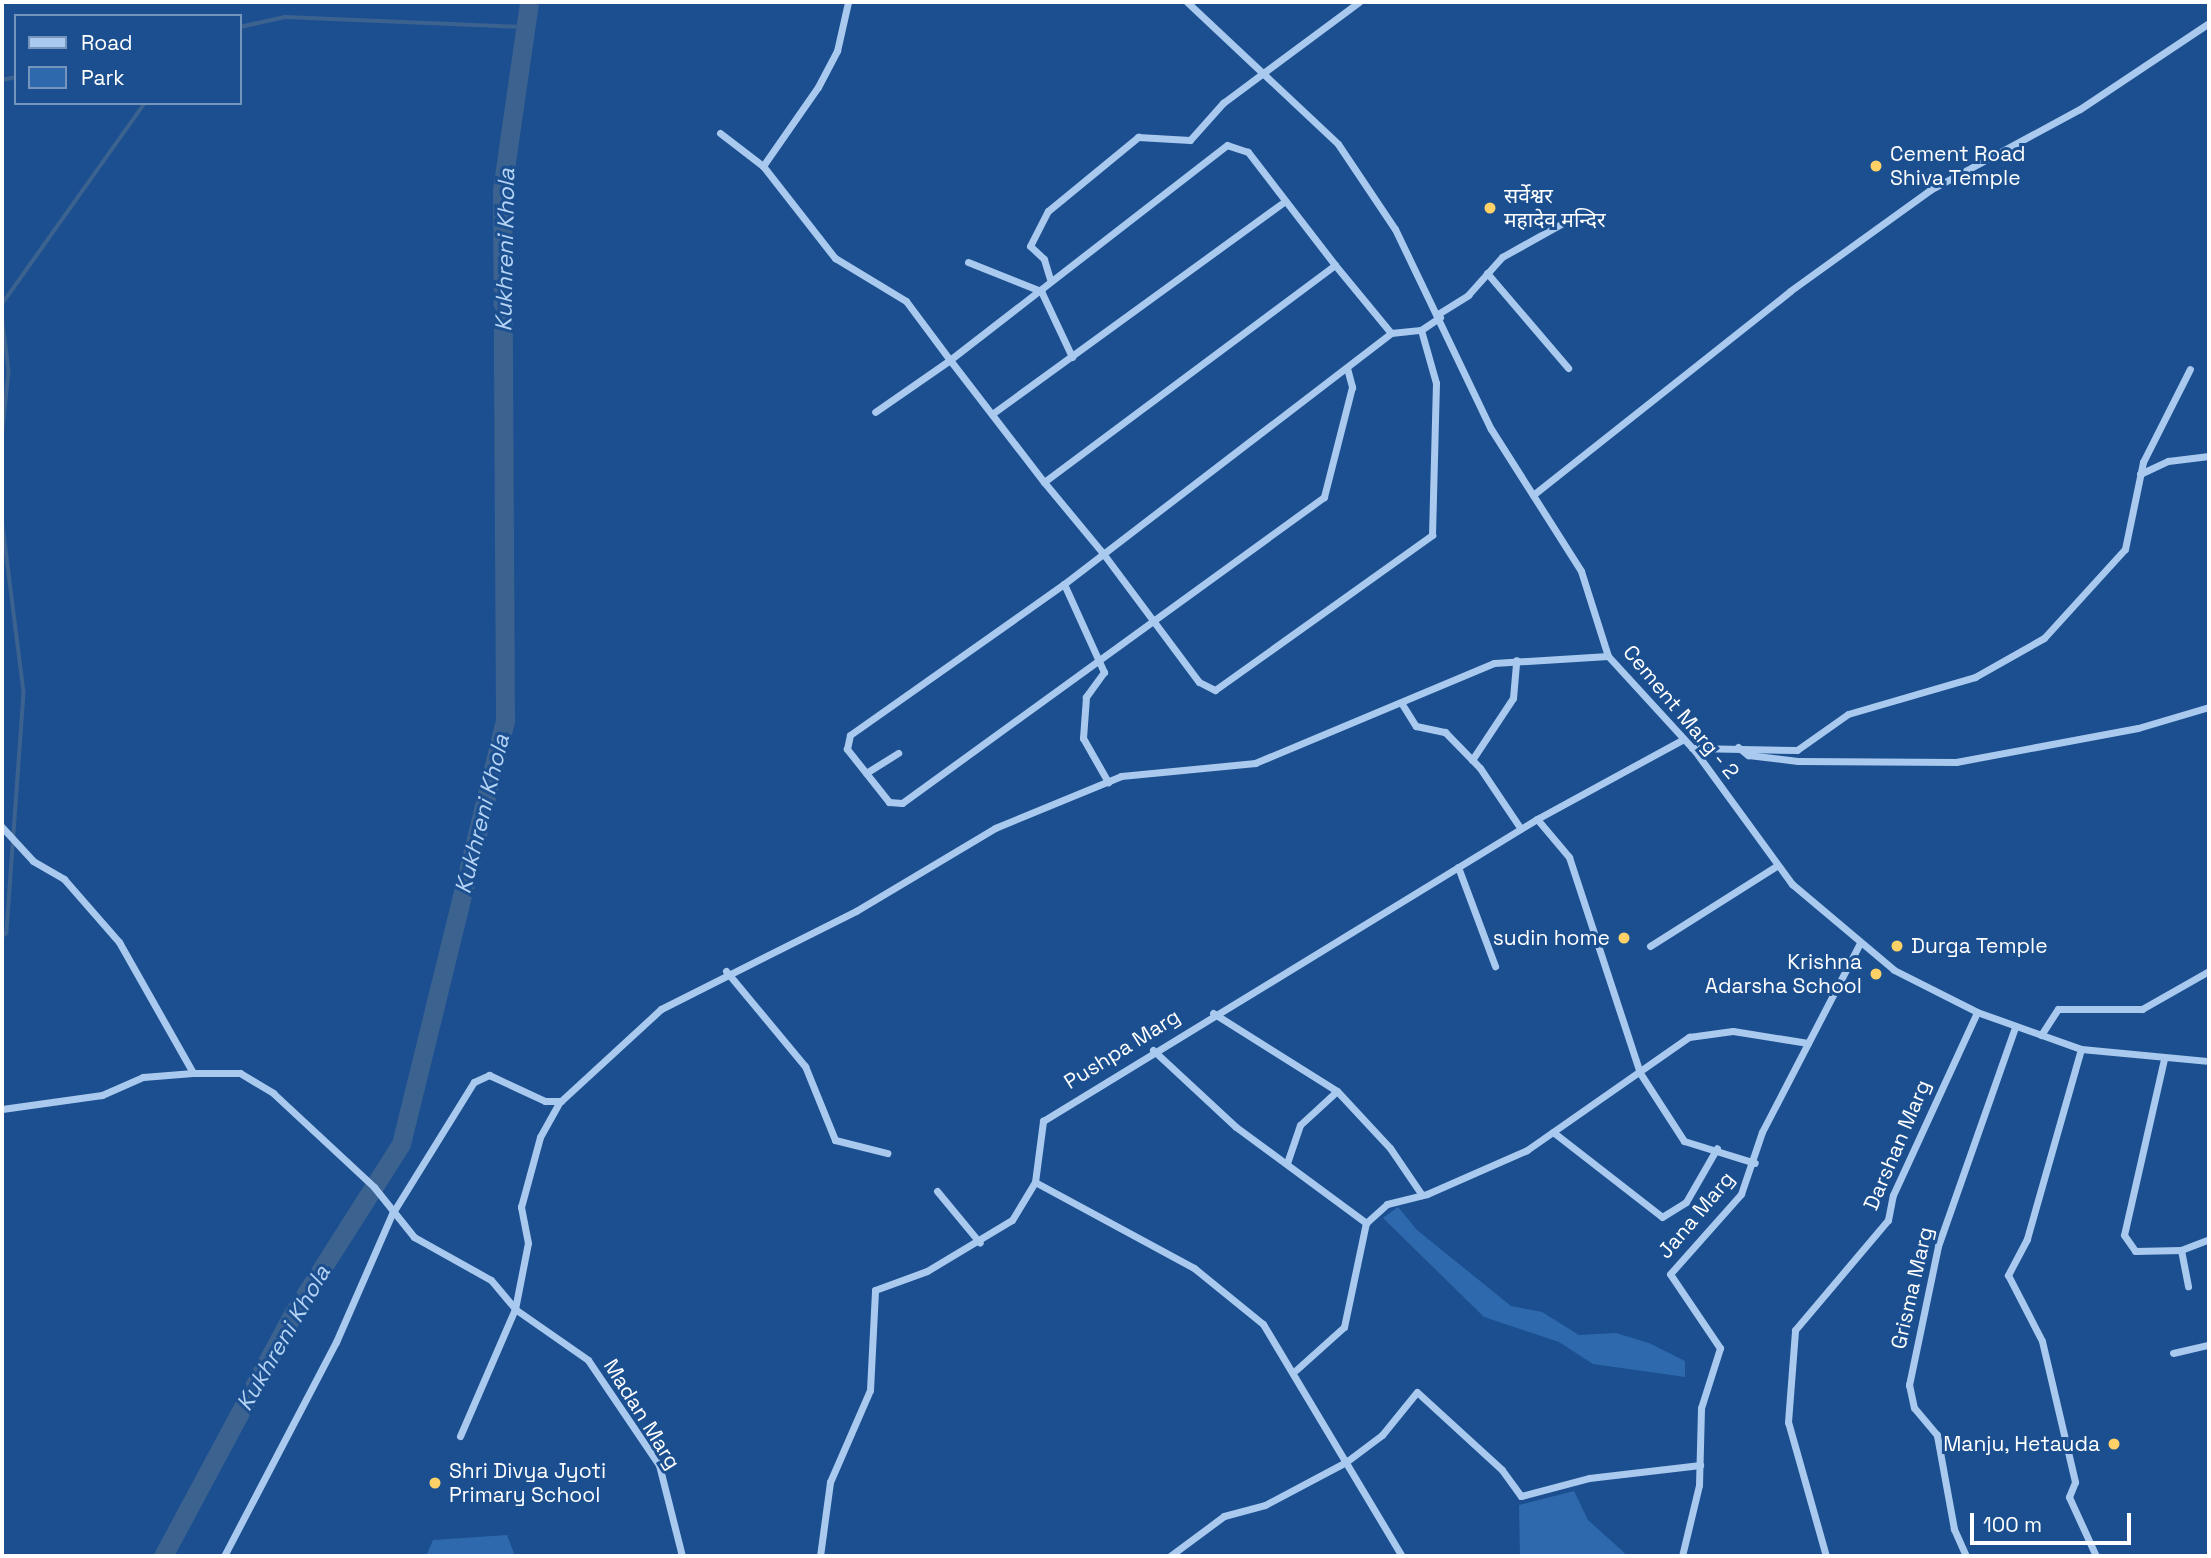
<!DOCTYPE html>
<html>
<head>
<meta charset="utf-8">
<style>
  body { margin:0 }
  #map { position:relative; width:2211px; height:1558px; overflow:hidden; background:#1b4f8f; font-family:"Space Grotesk","Noto Sans Devanagari",sans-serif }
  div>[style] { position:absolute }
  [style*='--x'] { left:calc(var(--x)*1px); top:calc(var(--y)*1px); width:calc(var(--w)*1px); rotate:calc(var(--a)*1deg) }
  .green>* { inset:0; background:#2e69ad }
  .stream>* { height:3.5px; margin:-1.75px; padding:0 1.75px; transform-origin:1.75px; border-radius:1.75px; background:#3c6290 }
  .river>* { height:19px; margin:-9.5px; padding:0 9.5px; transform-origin:9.5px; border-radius:9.5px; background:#3c6290 }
  .minor>* { height:7px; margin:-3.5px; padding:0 3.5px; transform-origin:3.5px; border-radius:3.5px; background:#a9c9ee }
  .dots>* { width:19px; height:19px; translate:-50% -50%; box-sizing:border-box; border:4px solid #1b4f8f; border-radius:50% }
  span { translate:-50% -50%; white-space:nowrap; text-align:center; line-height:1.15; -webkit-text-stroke:6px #1b4f8f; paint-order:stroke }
  .poi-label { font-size:21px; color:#fff }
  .left { translate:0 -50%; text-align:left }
  .right { translate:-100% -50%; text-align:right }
  .street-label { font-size:21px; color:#fff }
  .water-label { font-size:23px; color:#b5d3f5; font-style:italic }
  .frame { position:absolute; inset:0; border:4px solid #fff; pointer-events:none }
  .legend { position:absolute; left:14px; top:14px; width:228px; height:91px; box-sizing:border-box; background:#1b4f8f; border:2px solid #7695bc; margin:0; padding:9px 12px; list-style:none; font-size:21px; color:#fff }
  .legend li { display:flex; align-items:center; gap:14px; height:35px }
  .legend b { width:35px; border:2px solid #7695bc }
  .scale { position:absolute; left:1970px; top:1513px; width:161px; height:32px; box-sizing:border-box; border:4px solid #fff; border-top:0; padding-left:9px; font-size:21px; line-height:24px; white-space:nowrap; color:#fff; -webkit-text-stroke:5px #1b4f8f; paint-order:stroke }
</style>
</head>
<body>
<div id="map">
  <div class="green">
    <i style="clip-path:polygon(1398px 1207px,1417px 1230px,1511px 1306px,1542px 1312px,1579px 1335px,1616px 1333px,1649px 1343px,1685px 1361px,1685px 1377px,1593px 1364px,1559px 1342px,1484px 1317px,1383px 1218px)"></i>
    <i style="clip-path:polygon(1574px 1491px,1588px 1520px,1628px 1556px,1520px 1556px,1519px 1505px)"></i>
    <i style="clip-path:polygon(507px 1535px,515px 1556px,426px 1556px,433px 1540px)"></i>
  </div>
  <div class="stream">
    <i style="--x:240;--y:27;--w:46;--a:-12.5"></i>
    <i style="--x:285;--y:17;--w:241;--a:2.4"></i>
    <i style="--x:2;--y:80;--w:14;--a:-12"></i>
    <i style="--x:2;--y:304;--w:247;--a:-54.6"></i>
    <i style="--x:2;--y:315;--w:56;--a:82.9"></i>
    <i style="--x:9;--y:371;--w:68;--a:95.9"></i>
    <i style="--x:2;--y:518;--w:176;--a:82.8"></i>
    <i style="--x:24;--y:693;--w:241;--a:94.1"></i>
    <i style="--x:7;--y:933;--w:6;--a:141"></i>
  </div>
  <div class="river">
    <i style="--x:163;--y:1556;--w:275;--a:-61.8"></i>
    <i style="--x:293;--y:1314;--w:201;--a:-57.6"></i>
    <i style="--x:401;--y:1144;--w:437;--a:-76.2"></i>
    <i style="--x:505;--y:720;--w:530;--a:-90.32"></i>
    <i style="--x:502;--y:190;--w:190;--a:-81.8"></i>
  </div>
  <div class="minor">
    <i style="--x:1187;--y:2;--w:207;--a:43.2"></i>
    <i style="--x:1338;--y:144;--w:102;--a:56.2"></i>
    <i style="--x:1395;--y:229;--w:222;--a:64.4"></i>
    <i style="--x:1491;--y:429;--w:168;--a:57.6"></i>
    <i style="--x:1581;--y:571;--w:89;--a:72.4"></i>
    <i style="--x:1608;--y:656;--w:129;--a:47.5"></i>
    <i style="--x:1695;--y:751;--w:165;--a:53.9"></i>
    <i style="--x:1792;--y:884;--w:133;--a:40.1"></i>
    <i style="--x:1894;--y:970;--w:93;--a:26.8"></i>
    <i style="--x:1977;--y:1012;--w:110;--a:19.6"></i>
    <i style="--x:2081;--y:1049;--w:129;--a:5.4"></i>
    <i style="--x:720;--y:133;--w:54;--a:37.5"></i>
    <i style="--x:763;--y:166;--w:117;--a:52"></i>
    <i style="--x:835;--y:258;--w:83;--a:31.2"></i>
    <i style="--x:906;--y:301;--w:74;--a:53.3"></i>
    <i style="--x:950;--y:360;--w:91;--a:145.3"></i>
    <i style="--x:763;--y:166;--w:96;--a:-55.2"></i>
    <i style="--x:818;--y:87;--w:41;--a:-62.2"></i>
    <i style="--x:837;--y:51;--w:50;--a:-77.3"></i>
    <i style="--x:968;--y:262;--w:79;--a:21.7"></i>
    <i style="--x:1041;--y:291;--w:73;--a:64.8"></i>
    <i style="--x:1335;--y:265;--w:88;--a:50.5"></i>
    <i style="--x:1487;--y:273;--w:125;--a:49.5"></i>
    <i style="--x:1050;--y:279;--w:21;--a:-107"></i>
    <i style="--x:1044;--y:259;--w:19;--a:-137"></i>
    <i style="--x:1030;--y:246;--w:39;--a:-63"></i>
    <i style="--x:1048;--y:211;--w:117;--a:-39.4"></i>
    <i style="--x:1138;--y:137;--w:52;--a:3.3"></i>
    <i style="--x:1190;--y:140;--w:50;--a:-48.3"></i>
    <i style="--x:1223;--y:103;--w:169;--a:-36.6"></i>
    <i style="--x:1438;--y:314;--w:36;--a:-32"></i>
    <i style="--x:1468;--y:295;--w:51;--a:-48.2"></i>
    <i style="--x:1502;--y:257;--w:96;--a:-29.2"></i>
    <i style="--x:1347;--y:368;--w:20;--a:75"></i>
    <i style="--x:1352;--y:387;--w:114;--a:104.3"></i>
    <i style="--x:1324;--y:497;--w:521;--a:144.05"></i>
    <i style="--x:902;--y:803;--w:13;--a:-176"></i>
    <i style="--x:889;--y:802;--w:68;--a:-128.4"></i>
    <i style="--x:847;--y:749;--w:14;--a:-78"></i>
    <i style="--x:850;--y:735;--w:262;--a:-35.2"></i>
    <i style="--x:1064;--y:584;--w:412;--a:-37.5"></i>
    <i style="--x:1391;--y:333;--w:30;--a:-6"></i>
    <i style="--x:1421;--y:330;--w:23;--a:-34"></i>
    <i style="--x:992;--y:414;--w:362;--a:-36"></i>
    <i style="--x:2140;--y:474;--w:31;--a:-25"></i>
    <i style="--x:2168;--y:461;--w:41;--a:-7"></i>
    <i style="--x:1044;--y:482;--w:363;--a:-36.7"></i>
    <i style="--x:1335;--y:265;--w:143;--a:-127.6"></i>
    <i style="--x:1248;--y:152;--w:22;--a:-162"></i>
    <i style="--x:1227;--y:145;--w:351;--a:142.2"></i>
    <i style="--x:950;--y:360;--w:154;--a:52.4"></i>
    <i style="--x:1044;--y:482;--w:91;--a:50.4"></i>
    <i style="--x:1102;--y:552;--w:162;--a:53.3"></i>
    <i style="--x:1199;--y:682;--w:18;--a:27"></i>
    <i style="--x:1215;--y:690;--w:267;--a:-35.5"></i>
    <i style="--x:1432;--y:535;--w:152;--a:-88.5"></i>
    <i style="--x:1436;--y:383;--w:55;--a:-105.8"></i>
    <i style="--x:1533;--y:495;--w:328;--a:-38.4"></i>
    <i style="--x:1790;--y:291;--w:173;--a:-35.8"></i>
    <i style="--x:1930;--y:190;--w:170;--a:-28.4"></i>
    <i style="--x:2080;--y:109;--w:155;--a:-33.7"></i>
    <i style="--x:1064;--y:584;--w:97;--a:65.6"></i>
    <i style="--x:1104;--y:672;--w:31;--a:126"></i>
    <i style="--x:1086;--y:697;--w:41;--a:94.2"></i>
    <i style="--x:1083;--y:738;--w:51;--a:60.4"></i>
    <i style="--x:1402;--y:704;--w:26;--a:58"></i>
    <i style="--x:1416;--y:726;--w:30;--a:12"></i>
    <i style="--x:1445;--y:732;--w:50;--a:45.8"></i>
    <i style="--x:1480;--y:768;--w:73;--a:56.1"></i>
    <i style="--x:1738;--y:747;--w:13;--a:39"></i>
    <i style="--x:1748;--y:755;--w:50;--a:6.8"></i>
    <i style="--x:1798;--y:761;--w:158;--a:0.4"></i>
    <i style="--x:1956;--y:762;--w:185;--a:-10.6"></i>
    <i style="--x:2138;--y:728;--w:74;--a:-16.5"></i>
    <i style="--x:1692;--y:748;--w:105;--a:1.1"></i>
    <i style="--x:1797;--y:750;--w:62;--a:-35.2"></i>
    <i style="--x:1848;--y:714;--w:132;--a:-16.2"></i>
    <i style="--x:1975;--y:677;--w:79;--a:-29.5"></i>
    <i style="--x:2044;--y:638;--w:120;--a:-47.7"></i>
    <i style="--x:2125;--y:549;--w:89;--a:-78.3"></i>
    <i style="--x:2143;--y:462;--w:104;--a:-63.2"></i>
    <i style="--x:1472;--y:760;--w:74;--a:-56.5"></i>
    <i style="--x:1513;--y:698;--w:38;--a:-85"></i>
    <i style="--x:866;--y:773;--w:38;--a:-32"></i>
    <i style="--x:1537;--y:819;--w:50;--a:49.9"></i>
    <i style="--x:1569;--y:857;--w:227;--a:71.8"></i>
    <i style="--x:1640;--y:1073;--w:81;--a:57.1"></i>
    <i style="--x:1684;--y:1141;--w:74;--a:17.2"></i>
    <i style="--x:2;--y:827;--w:46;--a:47.6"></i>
    <i style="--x:33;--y:861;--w:36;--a:30"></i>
    <i style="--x:64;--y:879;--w:84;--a:48.9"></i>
    <i style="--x:119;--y:942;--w:150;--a:60.5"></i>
    <i style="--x:1458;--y:867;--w:106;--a:69.5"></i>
    <i style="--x:1650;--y:946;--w:151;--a:-32.3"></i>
    <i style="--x:726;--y:971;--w:124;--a:50.3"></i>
    <i style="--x:805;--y:1066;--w:80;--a:67.9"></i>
    <i style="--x:835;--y:1140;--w:54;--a:14"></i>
    <i style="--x:1213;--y:1013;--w:146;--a:32.2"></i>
    <i style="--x:1337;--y:1091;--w:78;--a:47.1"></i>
    <i style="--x:1390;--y:1148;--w:57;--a:55.8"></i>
    <i style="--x:2041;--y:1035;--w:31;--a:-57"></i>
    <i style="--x:2058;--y:1009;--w:84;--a:0"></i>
    <i style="--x:2142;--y:1009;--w:77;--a:-29.6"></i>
    <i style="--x:2081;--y:1049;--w:198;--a:105.9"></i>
    <i style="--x:2027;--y:1239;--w:41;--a:117.8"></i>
    <i style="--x:2008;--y:1275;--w:74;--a:62.7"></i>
    <i style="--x:2042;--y:1341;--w:145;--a:76.8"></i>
    <i style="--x:2075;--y:1482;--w:16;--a:112"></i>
    <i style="--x:2069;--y:1497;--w:65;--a:65.4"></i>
    <i style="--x:1153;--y:1050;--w:113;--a:42.9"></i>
    <i style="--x:1236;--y:1127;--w:162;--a:36.4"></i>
    <i style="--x:2164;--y:1059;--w:180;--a:102.8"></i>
    <i style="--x:2124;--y:1235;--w:19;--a:55"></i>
    <i style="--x:2135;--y:1251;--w:46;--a:-1.2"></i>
    <i style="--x:2181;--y:1250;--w:37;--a:79"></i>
    <i style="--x:2;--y:1109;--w:101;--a:-8"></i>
    <i style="--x:102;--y:1095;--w:45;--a:-23.7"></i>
    <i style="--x:143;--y:1077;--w:50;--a:-4.6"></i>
    <i style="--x:193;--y:1073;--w:47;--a:0"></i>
    <i style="--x:240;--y:1073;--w:39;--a:31"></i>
    <i style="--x:273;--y:1093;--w:138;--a:42.9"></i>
    <i style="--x:374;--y:1187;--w:64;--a:51.3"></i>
    <i style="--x:414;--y:1237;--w:88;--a:29.2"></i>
    <i style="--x:491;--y:1280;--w:38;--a:50"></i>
    <i style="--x:515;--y:1309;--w:89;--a:34.9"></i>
    <i style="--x:588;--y:1360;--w:127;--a:55.9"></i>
    <i style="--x:659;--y:1465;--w:94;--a:75.8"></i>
    <i style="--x:1553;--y:1132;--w:138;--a:37.9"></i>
    <i style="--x:1662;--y:1217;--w:28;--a:-32"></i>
    <i style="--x:1686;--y:1202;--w:62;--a:-60.1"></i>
    <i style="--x:1287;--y:1163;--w:40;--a:-71.1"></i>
    <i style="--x:1300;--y:1125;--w:50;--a:-42.6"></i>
    <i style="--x:1035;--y:1182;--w:181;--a:28.4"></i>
    <i style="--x:1194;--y:1268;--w:89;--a:39.1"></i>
    <i style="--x:1263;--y:1324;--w:270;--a:59.1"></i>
    <i style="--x:937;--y:1191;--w:67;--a:50.4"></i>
    <i style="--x:2181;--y:1250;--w:30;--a:-21"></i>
    <i style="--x:2173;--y:1353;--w:37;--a:-13"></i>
    <i style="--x:1296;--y:1370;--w:64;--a:-41.9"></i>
    <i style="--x:1344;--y:1327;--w:106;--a:-78.1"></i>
    <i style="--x:1366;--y:1223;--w:28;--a:-42"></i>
    <i style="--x:1387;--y:1204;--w:41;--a:-14"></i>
    <i style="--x:1427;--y:1194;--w:109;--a:-23.7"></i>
    <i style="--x:1527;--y:1150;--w:198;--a:-34.9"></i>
    <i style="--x:1689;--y:1037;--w:44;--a:-7.8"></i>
    <i style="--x:1733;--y:1031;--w:76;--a:9.1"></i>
    <i style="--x:460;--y:1436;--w:138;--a:-66.6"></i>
    <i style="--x:515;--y:1309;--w:67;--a:-78.9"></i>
    <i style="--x:528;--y:1243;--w:37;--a:-101"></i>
    <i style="--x:521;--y:1207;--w:73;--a:-74.8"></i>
    <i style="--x:540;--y:1137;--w:41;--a:-60.9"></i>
    <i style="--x:224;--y:1556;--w:242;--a:-62.4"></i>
    <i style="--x:336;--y:1342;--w:140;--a:-66.4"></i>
    <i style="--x:392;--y:1214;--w:155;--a:-58.2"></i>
    <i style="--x:474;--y:1082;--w:17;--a:-25"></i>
    <i style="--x:489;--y:1075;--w:62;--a:24.9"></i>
    <i style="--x:545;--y:1101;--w:16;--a:0"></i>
    <i style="--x:561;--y:1101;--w:136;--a:-42.6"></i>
    <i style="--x:661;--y:1009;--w:218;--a:-26.7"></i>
    <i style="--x:856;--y:911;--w:162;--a:-30.8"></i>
    <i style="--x:995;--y:828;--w:136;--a:-22.4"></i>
    <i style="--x:1121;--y:776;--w:135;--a:-5.5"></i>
    <i style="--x:1255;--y:763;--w:259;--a:-22.7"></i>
    <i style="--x:1494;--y:663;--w:114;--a:-3.5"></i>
    <i style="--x:820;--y:1556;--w:75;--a:-82.3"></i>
    <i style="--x:830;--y:1482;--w:100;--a:-66.5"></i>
    <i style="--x:870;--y:1390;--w:100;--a:-87.1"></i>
    <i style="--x:875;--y:1290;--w:55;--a:-20.1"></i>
    <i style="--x:927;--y:1271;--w:99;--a:-31"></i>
    <i style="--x:1012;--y:1220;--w:44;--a:-58.8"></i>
    <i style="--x:1035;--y:1182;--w:62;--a:-82.5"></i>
    <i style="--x:1043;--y:1121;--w:579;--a:-31.44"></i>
    <i style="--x:1537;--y:819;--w:167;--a:-28.6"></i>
    <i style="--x:1170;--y:1556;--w:67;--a:-36.5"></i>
    <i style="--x:1224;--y:1516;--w:42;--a:-15"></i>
    <i style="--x:1265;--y:1505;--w:92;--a:-28"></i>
    <i style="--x:1346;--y:1462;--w:45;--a:-36.9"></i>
    <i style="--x:1382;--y:1435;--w:55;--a:-50.9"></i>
    <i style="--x:1417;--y:1392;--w:115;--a:42.5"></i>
    <i style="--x:1502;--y:1470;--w:32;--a:54"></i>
    <i style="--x:1521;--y:1496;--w:70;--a:-14.8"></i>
    <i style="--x:1589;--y:1478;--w:112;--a:-6.7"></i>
    <i style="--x:1682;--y:1556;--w:73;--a:-76.5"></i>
    <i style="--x:1699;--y:1485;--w:77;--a:-88.5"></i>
    <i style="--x:1701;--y:1408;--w:63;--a:-72.4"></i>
    <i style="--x:1720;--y:1348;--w:89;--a:-124"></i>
    <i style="--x:1670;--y:1274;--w:107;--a:-48.4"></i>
    <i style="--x:1741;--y:1194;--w:65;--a:-71.3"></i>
    <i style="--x:1762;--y:1132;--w:213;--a:-62.6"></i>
    <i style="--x:1826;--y:1556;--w:139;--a:-105.8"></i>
    <i style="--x:1788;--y:1422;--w:92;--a:-85.6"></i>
    <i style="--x:1795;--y:1330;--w:144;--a:-49.8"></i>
    <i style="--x:1888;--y:1220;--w:25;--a:-79"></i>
    <i style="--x:1893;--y:1195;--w:201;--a:-65.3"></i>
    <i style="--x:1966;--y:1556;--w:30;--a:-114"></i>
    <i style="--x:1954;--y:1529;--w:96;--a:-100.3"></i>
    <i style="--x:1937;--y:1435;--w:35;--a:-130"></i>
    <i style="--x:1914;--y:1408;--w:24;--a:-102"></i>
    <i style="--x:1909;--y:1385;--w:142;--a:-78.2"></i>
    <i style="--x:1938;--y:1246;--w:232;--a:-70.6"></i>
  </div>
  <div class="dots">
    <i style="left:1876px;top:166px;background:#ffd166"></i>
    <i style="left:1490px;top:208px;background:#ffd166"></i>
    <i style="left:1624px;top:938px;background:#ffd166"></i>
    <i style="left:1897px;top:946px;background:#ffd166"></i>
    <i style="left:1876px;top:974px;background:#ffd166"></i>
    <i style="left:2114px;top:1444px;background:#ffd166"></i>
    <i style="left:435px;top:1483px;background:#ffd166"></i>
  </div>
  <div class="poi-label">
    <span class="left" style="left:1890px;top:166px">Cement Road<br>Shiva Temple</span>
    <span class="left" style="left:1504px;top:208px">सर्वेश्वर<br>महादेव मन्दिर</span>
    <span class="right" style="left:1610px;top:938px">sudin home</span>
    <span class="left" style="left:1911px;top:946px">Durga Temple</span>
    <span class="right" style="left:1862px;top:974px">Krishna<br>Adarsha School</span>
    <span class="right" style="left:2100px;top:1444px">Manju, Hetauda</span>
    <span class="left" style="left:449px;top:1483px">Shri Divya Jyoti<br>Primary School</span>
  </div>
  <div class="street-label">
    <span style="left:1681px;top:712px;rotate:50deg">Cement Marg - 2</span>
    <span style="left:1122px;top:1049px;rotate:-32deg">Pushpa Marg</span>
    <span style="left:1897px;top:1145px;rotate:-67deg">Darshan Marg</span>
    <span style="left:1696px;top:1215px;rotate:-50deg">Jana Marg</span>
    <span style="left:1912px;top:1288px;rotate:-77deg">Grisma Marg</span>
    <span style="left:642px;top:1414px;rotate:58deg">Madan Marg</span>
  </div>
  <div class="water-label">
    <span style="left:505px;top:250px;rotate:-89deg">Kukhreni Khola</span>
    <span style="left:482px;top:814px;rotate:-76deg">Kukhreni Khola</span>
    <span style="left:283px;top:1338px;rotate:-60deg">Kukhreni Khola</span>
  </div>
  <div class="frame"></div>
  <ul class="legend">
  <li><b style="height:9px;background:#a9c9ee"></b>Road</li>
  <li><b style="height:19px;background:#2e69ad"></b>Park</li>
  </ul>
  <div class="scale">100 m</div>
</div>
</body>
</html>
